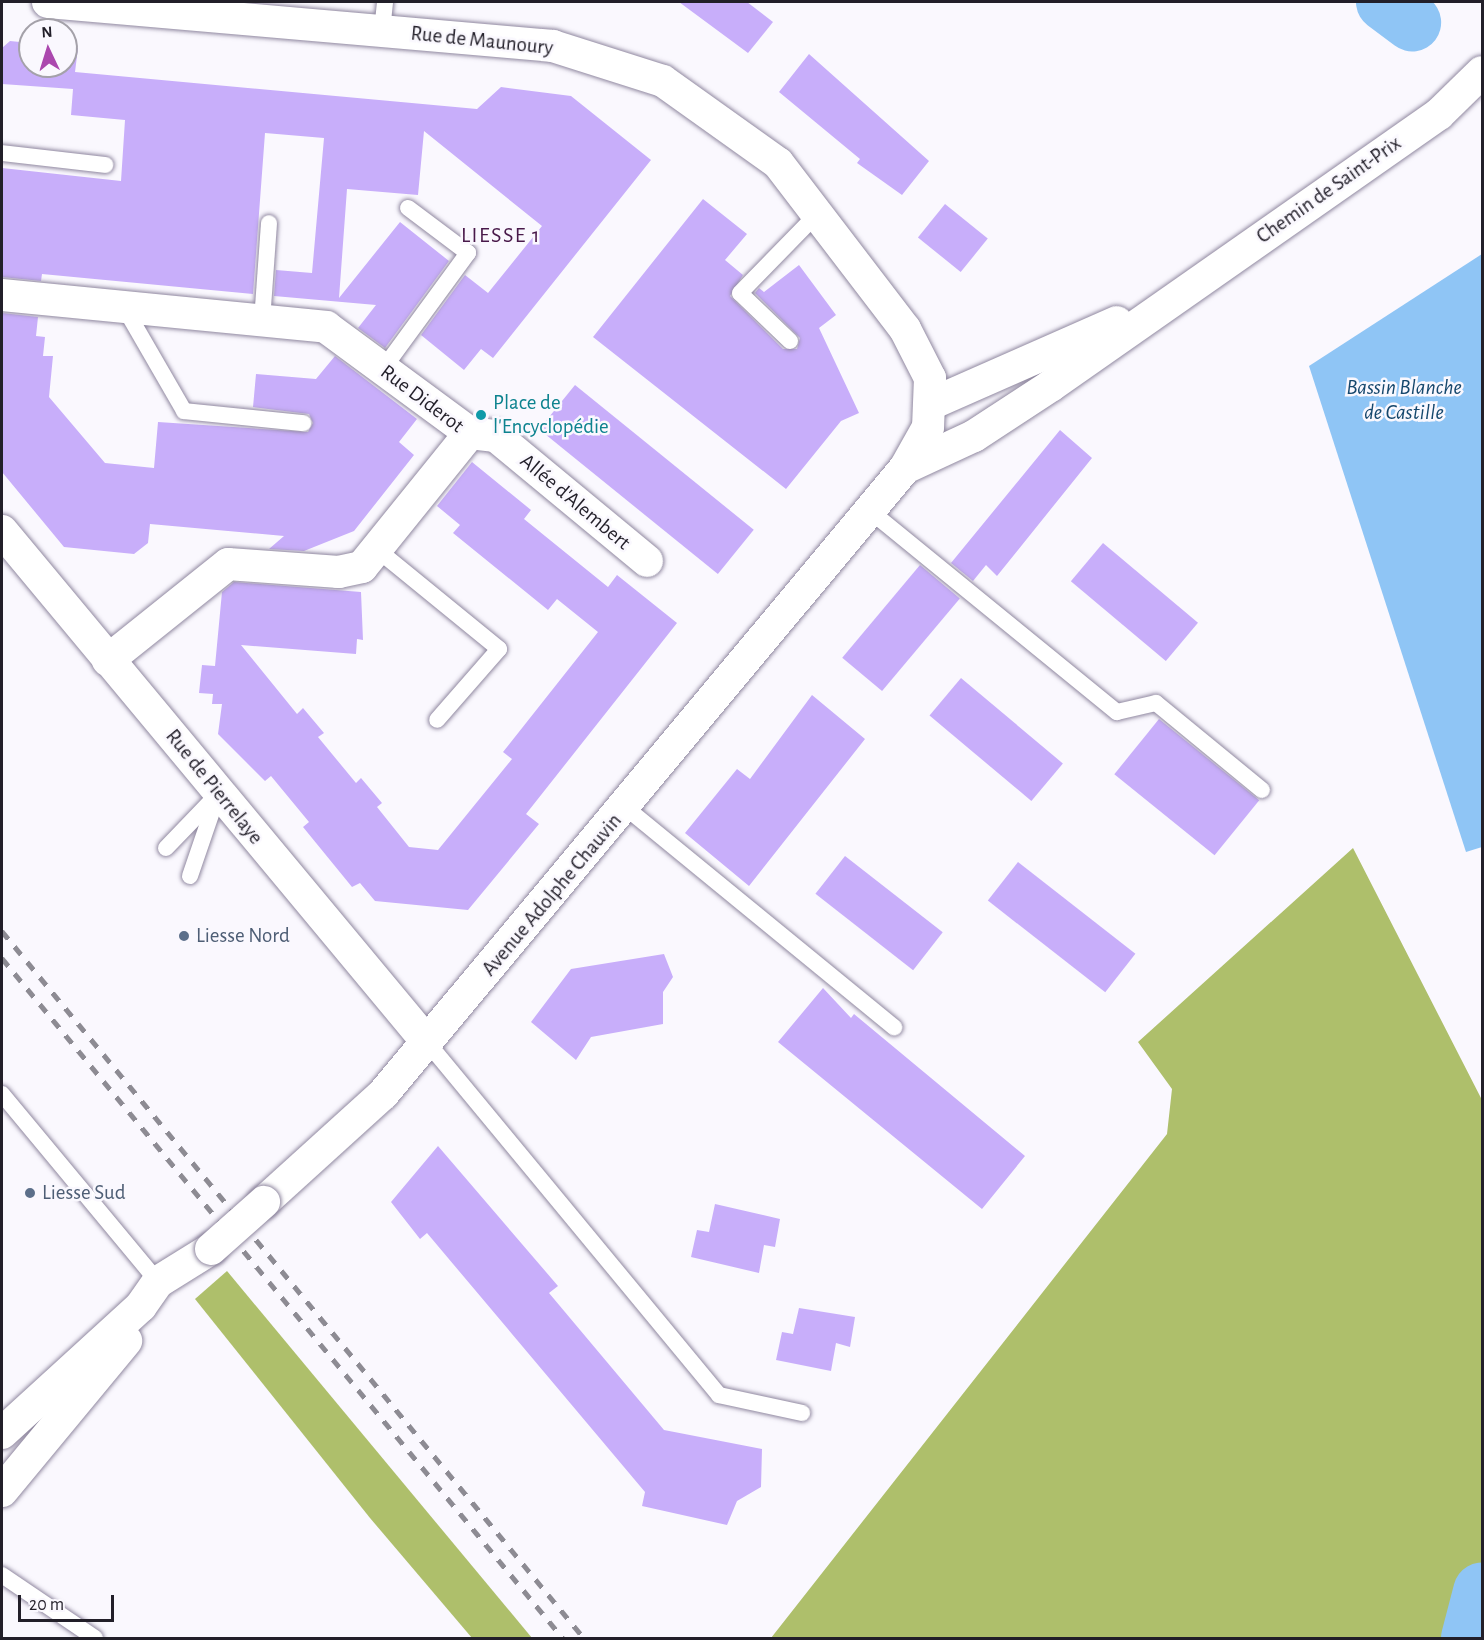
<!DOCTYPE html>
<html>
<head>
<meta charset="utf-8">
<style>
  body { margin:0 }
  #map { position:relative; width:1484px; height:1640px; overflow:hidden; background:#faf8fe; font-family:"Alegreya Sans",sans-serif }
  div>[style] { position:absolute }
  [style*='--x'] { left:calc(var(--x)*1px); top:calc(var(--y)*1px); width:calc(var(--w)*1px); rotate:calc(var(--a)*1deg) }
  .forest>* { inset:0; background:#aebf6b }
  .water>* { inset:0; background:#8fc5f5 }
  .river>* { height:58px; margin:-29px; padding:0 29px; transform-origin:29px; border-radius:29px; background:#8fc5f5 }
  .building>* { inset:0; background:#c8aefa; transform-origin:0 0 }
  .roads { filter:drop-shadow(0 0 2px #9088a0) drop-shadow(0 0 2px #9088a0) }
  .lane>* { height:16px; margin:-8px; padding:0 8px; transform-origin:8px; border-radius:8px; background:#fff }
  .street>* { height:32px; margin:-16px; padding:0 16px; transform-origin:16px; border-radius:16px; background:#fff }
  .rail>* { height:4.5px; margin-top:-2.25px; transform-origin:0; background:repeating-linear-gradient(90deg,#8d8b93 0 10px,transparent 0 20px) }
  .bridges { filter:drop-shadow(0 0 2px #9088a0) drop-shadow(0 0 2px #9088a0) }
  .street-bridge>* { height:32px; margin:-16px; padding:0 16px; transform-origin:16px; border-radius:16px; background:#fff }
  .dots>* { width:16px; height:16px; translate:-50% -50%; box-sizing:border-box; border:3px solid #faf8fe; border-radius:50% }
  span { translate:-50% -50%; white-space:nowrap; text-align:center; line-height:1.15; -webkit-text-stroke:5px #faf8fe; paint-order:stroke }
  .street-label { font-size:21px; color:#221f29 }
  .culture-label { font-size:21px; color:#0d838f }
  .left { translate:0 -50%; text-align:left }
  .service-label { font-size:21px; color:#4e5e75 }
  .neighbourhood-label { font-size:22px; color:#49194a; letter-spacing:1.5px }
  .water-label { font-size:22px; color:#15476d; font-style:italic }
  .frame { position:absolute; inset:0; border:3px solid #221f29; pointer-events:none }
  .north { position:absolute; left:18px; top:18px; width:60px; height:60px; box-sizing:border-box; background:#faf8fe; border:2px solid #a4a1a9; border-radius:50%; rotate:356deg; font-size:16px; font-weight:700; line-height:24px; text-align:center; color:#221f29 }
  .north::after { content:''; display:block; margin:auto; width:21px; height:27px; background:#ab48ae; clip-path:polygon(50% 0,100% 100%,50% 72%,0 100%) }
  .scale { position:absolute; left:18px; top:1595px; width:96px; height:27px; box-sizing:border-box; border:3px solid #221f29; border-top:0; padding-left:8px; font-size:18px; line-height:21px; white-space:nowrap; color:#221f29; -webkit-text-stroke:4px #faf8fe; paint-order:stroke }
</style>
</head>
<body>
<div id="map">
  <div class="forest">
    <i style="clip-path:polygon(1353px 848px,1482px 1100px,1482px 1638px,771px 1638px,1167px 1134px,1172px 1089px,1138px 1042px)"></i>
    <i style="clip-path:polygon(227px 1271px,532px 1638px,472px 1638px,370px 1518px,195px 1299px)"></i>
  </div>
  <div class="water">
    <i style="clip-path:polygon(1482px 254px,1482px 847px,1466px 852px,1309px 366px)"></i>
  </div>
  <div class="river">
    <i style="--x:1385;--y:2;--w:34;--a:37"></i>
    <i style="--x:1470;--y:1638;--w:48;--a:-75.4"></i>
  </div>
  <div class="building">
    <i style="clip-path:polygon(679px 2px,747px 2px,773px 22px,748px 53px)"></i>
    <i style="clip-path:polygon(10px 41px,30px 43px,30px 66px,66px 66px,66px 46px,78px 48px,75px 72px,477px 109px,501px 87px,571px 96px,651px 160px,493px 358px,481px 349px,464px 370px,421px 335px,465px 275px,488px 293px,542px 226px,424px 131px,418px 195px,347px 189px,339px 298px,400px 222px,449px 261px,385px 348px,358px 328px,376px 305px,274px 296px,276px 270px,312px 273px,324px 138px,265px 133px,253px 294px,42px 274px,41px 281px,2px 277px,2px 168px,121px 181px,125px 120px,71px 115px,73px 89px,2px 84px,2px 48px)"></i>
    <i style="clip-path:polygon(809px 54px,929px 161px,902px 195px,857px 163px,860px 159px,779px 92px)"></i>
    <i style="clip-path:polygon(703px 199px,747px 234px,725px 260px,743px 275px,730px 296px,783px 349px,797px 349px,800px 338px,755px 293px,759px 288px,764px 292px,799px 265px,836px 315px,819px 328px,859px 413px,841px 421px,786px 489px,593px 337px)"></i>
    <i style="left:945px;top:204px;width:55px;height:43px;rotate:39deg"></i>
    <i style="clip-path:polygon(2px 313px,38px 317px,36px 336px,45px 337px,43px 356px,53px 356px,49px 397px,105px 463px,154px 468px,158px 422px,308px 432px,313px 423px,309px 414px,253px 407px,256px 374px,316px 379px,335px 356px,417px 419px,399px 442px,414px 455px,354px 531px,304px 551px,269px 549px,284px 536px,150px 524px,148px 543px,134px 554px,64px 547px,2px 472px)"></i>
    <i style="left:575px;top:385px;width:230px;height:57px;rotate:39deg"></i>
    <i style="clip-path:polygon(1060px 430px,1092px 458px,997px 576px,986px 565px,973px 581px,951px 563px)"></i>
    <i style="clip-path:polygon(472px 462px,531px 510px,524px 519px,608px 587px,617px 575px,677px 623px,526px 814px,539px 824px,468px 910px,375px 901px,360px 883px,352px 887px,303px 827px,309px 822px,271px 776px,265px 781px,218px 734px,222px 704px,212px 704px,213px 694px,199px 693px,202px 665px,215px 666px,222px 592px,234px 582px,361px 592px,363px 640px,357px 639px,356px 654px,241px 645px,297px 714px,303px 708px,324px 733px,318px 737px,356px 783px,361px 778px,382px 803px,377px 807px,409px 847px,438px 850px,512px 759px,503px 752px,598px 632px,557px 599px,548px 610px,453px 533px,460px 525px,437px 506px)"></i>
    <i style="left:1103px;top:543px;width:124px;height:50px;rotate:40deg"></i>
    <i style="left:920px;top:565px;width:52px;height:121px;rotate:40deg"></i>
    <i style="left:961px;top:678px;width:133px;height:49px;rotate:40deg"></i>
    <i style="clip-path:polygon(812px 695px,865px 739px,749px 886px,685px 833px,737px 769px,750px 779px)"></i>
    <i style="left:1159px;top:719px;width:129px;height:71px;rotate:39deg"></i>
    <i style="left:845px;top:856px;width:124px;height:48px;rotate:38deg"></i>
    <i style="left:1018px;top:862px;width:149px;height:49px;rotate:38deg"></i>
    <i style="clip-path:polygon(664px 954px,673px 977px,663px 992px,663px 1024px,591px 1037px,576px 1060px,531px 1022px,571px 969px)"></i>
    <i style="clip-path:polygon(823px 988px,851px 1018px,854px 1014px,1025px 1156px,982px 1209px,778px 1042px)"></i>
    <i style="clip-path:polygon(438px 1146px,558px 1286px,549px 1293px,664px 1430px,762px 1449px,761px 1487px,737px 1501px,727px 1525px,642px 1506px,645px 1492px,427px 1233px,420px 1239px,391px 1202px)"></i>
    <i style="clip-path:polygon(715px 1204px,780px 1219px,775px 1247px,764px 1245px,759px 1273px,691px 1257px,697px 1230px,709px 1232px)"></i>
    <i style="clip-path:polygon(799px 1308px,855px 1317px,850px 1347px,836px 1343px,831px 1371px,776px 1360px,782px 1332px,793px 1334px)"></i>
  </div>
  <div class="roads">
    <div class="lane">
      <i style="--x:382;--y:31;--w:29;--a:-84"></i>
      <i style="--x:2;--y:153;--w:104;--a:6.6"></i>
      <i style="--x:124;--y:307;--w:120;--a:60"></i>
      <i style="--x:184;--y:411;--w:120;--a:5.8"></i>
      <i style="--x:262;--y:321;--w:98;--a:-85.9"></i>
      <i style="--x:790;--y:341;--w:69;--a:-136.2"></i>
      <i style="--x:740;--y:293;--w:110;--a:-45.7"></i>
      <i style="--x:383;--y:369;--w:144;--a:-53.8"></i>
      <i style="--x:468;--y:253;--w:75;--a:-143.1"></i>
      <i style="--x:869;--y:510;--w:320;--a:39.2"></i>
      <i style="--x:1117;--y:712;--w:40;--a:-13"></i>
      <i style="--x:1156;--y:703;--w:137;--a:39.4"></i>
      <i style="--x:379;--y:551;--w:155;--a:39.2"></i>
      <i style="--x:499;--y:649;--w:94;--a:131.1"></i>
      <i style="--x:625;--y:807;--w:348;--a:39.3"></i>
      <i style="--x:166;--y:848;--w:71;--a:-46.1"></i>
      <i style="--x:190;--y:876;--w:87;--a:-71.1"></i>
      <i style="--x:427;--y:1042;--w:458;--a:50.4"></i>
      <i style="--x:719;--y:1395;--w:85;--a:12.2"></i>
      <i style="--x:2;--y:1094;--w:244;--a:50.3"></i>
      <i style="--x:2;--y:1575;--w:112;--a:34.1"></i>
    </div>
    <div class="street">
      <i style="--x:48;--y:2;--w:507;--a:4.98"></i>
      <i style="--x:553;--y:46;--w:115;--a:17.7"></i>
      <i style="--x:663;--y:81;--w:141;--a:35.5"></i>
      <i style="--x:778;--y:163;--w:209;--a:52.6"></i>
      <i style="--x:905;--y:329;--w:55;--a:63"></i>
      <i style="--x:930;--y:378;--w:49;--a:92.3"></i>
      <i style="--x:928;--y:427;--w:47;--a:119.3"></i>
      <i style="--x:905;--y:468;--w:815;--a:129.82"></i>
      <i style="--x:383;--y:1094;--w:161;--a:137.8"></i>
      <i style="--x:2;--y:295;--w:326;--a:5.6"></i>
      <i style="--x:326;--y:327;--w:179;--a:36.4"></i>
      <i style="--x:470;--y:433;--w:172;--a:128.9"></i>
      <i style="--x:362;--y:567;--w:24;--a:168"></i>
      <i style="--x:339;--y:572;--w:111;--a:-175.9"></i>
      <i style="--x:228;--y:564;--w:154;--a:141.3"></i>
      <i style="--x:931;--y:404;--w:203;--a:-23.8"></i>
      <i style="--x:470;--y:433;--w:26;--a:7"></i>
      <i style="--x:496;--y:436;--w:196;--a:39.6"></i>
      <i style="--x:905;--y:468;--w:76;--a:-24.9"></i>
      <i style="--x:974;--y:436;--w:93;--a:-33.2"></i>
      <i style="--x:1052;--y:385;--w:472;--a:-35"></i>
      <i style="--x:1439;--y:114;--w:60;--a:-44.3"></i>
      <i style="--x:2;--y:531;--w:665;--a:50.25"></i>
      <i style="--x:2;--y:1433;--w:188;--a:-42.4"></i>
      <i style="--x:141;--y:1306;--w:29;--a:-55"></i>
      <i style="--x:158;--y:1282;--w:62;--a:-31.9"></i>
      <i style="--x:2;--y:1491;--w:195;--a:-50.4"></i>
    </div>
  </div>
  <div class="rail">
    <i style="--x:2;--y:931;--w:916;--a:50.54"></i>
    <i style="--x:2;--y:958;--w:882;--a:50.48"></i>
  </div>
  <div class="bridges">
    <div class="street-bridge">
      <i style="--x:211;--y:1249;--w:71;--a:-41.6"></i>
    </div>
  </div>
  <div class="dots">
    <i style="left:481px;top:415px;background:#0f9aa8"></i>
    <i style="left:184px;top:936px;background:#5c6f8a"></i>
    <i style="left:30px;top:1193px;background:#5c6f8a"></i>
  </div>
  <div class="street-label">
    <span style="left:482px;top:41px;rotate:6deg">Rue de Maunoury</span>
    <span style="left:1329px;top:190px;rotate:-35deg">Chemin de Saint-Prix</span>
    <span style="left:422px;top:399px;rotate:37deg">Rue Diderot</span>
    <span style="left:575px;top:502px;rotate:40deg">Allée d'Alembert</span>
    <span style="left:214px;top:787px;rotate:51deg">Rue de Pierrelaye</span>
    <span style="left:552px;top:895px;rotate:-50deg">Avenue Adolphe Chauvin</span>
  </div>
  <div class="culture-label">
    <span class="left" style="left:493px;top:415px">Place de<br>l'Encyclopédie</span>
  </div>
  <div class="service-label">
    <span class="left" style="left:196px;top:936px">Liesse Nord</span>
    <span class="left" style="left:42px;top:1193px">Liesse Sud</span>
  </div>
  <div class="neighbourhood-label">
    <span style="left:501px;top:236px">LIESSE 1</span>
  </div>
  <div class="water-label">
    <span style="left:1404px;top:400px">Bassin Blanche<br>de Castille</span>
  </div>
  <div class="frame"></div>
  <div class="north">N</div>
  <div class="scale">20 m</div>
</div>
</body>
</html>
